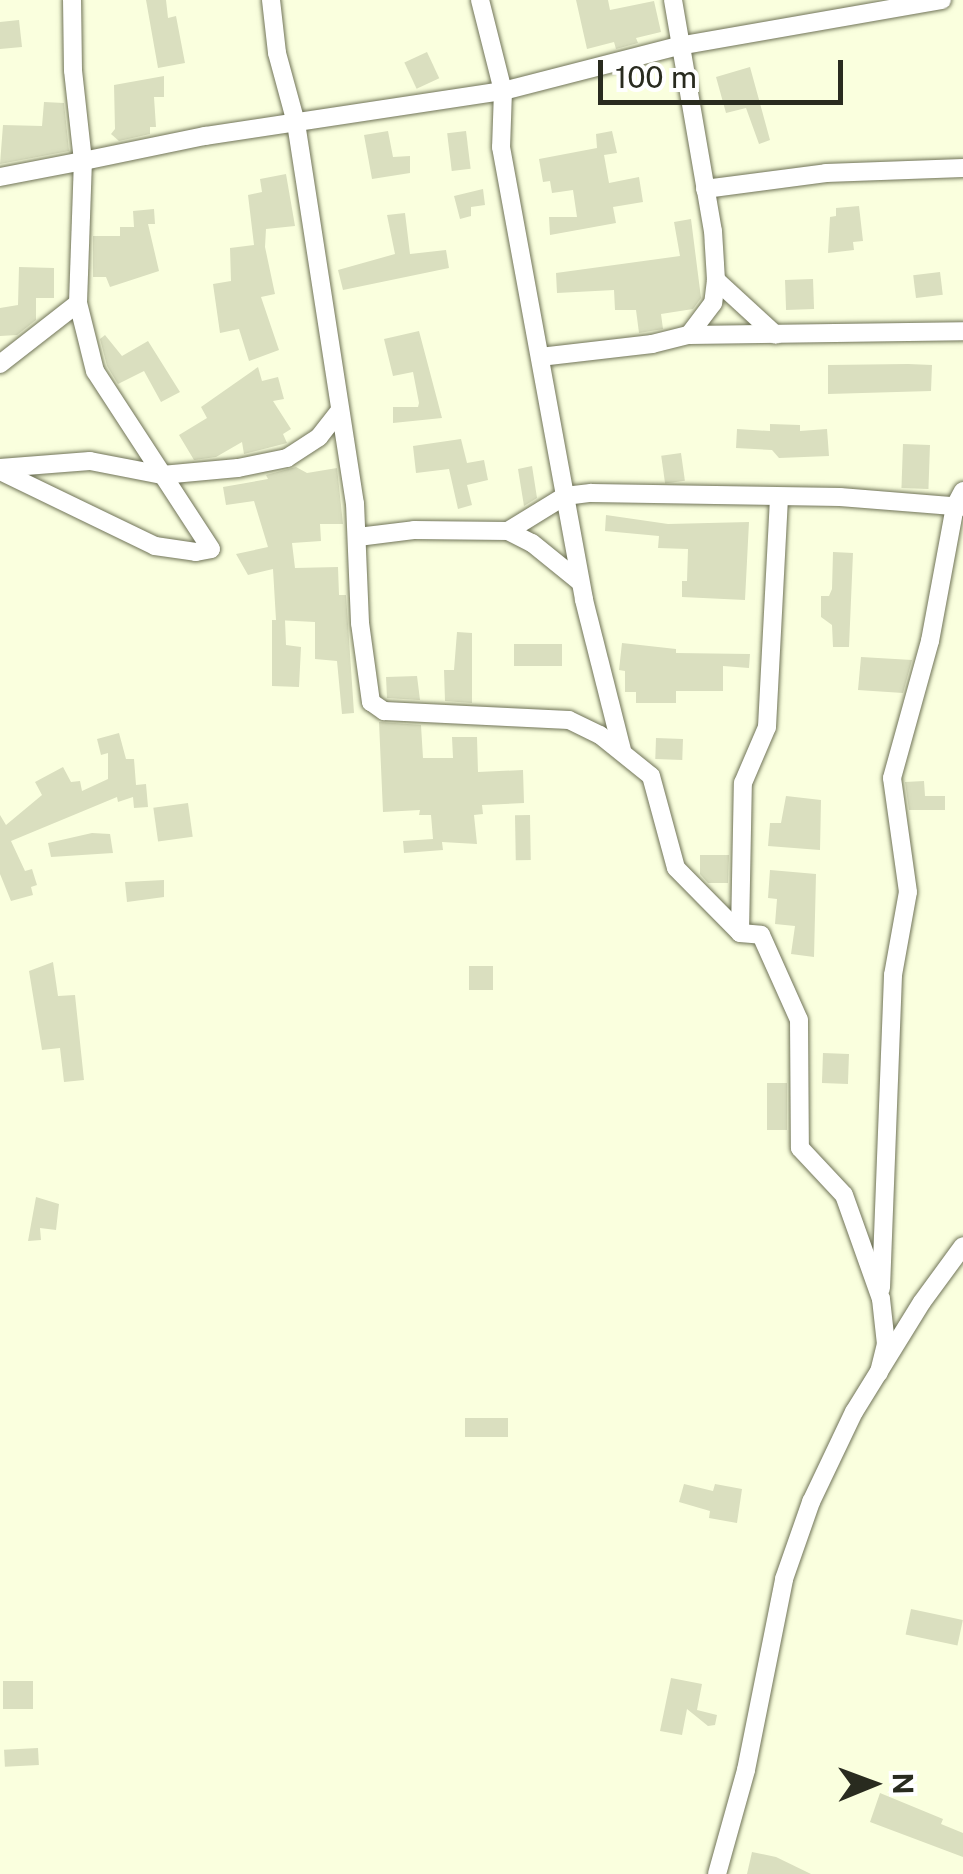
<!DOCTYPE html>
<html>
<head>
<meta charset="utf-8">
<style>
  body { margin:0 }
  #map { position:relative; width:963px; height:1874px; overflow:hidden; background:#faffde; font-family:"Public Sans",sans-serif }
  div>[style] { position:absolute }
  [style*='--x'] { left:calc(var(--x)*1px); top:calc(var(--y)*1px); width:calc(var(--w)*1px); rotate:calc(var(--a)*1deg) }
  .building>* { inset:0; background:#dadfbf; transform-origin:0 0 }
  .roads { filter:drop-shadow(0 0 2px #707458) drop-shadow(0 0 2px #707458) }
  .minor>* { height:18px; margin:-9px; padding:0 9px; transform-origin:9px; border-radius:9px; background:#fff }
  span { translate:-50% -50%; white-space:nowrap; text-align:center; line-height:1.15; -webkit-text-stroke:8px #fff; paint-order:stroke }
  .north { position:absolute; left:823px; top:1734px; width:100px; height:100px; -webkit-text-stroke:8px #fff; paint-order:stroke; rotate:89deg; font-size:28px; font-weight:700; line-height:40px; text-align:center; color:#292b1f }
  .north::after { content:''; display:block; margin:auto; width:35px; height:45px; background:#292b1f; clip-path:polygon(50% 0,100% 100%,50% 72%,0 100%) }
  .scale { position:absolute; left:598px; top:60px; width:245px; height:45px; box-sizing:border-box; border:5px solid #292b1f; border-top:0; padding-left:12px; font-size:30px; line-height:35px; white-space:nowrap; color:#292b1f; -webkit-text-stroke:8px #fff; paint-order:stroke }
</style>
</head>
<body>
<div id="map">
  <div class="building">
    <i style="clip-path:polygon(146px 0,166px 0,168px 18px,176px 16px,185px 63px,158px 68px)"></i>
    <i style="clip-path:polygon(576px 0,608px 0,610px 10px,654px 1px,661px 32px,636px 38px,638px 43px,616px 49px,614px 42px,587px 49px)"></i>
    <i style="clip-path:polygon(19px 20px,22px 47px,0 49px,0 22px)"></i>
    <i style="left:427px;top:52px;width:29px;height:25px;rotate:65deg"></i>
    <i style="clip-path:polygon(750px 67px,770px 140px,759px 144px,746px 108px,726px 113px,716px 77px)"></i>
    <i style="clip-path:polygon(164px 76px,164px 97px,154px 97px,156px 127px,150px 127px,150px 134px,119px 141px,111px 134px,115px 129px,114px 85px)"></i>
    <i style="clip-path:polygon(44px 102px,64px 103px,69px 151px,0 164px,3px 125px,42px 126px)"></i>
    <i style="clip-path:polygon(388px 131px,393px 157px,410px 156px,410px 173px,372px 179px,364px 135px)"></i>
    <i style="left:466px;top:131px;width:38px;height:19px;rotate:83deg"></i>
    <i style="clip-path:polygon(612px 131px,617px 153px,604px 155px,609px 183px,639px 177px,643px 202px,613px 207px,616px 223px,550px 235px,549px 217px,577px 217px,573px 190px,552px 193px,550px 181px,543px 182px,539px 159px,597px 148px,596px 134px)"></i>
    <i style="clip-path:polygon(286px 174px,295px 226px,266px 229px,265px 247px,275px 294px,261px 297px,279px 350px,249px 361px,239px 329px,220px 333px,213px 284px,231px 281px,230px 248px,254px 245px,248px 195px,262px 192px,260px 179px)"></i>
    <i style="clip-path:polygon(483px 189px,485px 205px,471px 207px,471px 216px,460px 219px,454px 196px)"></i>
    <i style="clip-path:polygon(859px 206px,863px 241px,853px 242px,854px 250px,828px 253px,830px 217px,836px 216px,836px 208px)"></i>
    <i style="clip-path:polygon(154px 209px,155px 224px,148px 224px,159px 271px,110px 287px,106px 277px,93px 277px,93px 236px,120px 236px,120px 227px,134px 227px,133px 211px)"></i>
    <i style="clip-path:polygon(405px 213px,410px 254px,446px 250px,449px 268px,343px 290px,338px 270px,395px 254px,387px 215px)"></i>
    <i style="clip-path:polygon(691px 219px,701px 298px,693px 309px,661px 314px,663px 329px,639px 333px,636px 310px,615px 310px,614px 290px,557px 293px,556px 273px,680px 256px,674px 222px)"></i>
    <i style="clip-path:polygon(19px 267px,54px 268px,54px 298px,36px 298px,36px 320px,17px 335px,0 336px,0 308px,18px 305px)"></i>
    <i style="left:940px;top:272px;width:23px;height:27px;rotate:83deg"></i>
    <i style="left:813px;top:279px;width:30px;height:28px;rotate:88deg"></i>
    <i style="clip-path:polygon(419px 331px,442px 418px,393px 423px,393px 407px,418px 407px,419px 403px,413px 372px,393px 376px,384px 339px)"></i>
    <i style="clip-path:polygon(105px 335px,122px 356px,148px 341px,180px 392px,161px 402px,144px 371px,118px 384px,107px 366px,100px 339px)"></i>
    <i style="clip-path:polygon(908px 364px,932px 365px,931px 391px,828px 394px,828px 365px)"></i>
    <i style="clip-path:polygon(258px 367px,262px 381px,278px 377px,284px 399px,273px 401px,291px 429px,283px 434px,287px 443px,244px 454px,242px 442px,216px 457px,194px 460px,179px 435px,207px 418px,201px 407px)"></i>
    <i style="clip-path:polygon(770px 424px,800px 425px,800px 431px,827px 429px,829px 456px,779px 458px,772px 450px,736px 448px,737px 429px,770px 431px)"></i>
    <i style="clip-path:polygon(461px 439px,467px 463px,484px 460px,488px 480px,467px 485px,472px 505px,458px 509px,449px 469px,416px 473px,413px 446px)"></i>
    <i style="left:903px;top:444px;width:27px;height:44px;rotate:2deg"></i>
    <i style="left:681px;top:453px;width:28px;height:20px;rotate:82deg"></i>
    <i style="clip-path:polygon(532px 466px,537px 498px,524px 506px,518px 469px)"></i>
    <i style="clip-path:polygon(296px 467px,307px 473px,337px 468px,343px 524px,320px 524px,321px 541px,292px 543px,295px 568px,338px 567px,339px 595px,346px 595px,354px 713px,342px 714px,337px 661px,315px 659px,315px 622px,276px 620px,273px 569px,248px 575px,236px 554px,268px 547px,254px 501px,226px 505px,223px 487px,268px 479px,266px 475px)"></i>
    <i style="clip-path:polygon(606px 515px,668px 524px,749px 522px,745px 600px,682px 597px,682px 581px,687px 581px,688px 549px,658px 548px,659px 536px,605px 531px)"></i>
    <i style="clip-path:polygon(833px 552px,853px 553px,849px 647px,833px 647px,832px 625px,821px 617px,821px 596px,829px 596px,832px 589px)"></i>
    <i style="clip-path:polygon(272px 620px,285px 620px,286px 645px,301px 647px,299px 687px,272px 686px)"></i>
    <i style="clip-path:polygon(457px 632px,472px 633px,472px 703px,445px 701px,444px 670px,454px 670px)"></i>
    <i style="clip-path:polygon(622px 643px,676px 649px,676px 653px,750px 654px,749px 668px,723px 666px,723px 691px,676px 691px,676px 703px,636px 703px,636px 692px,625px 692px,625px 671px,619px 670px)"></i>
    <i style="left:514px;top:644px;width:48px;height:22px"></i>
    <i style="clip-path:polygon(861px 657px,912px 660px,903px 693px,858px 690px)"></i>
    <i style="clip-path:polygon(417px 676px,420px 700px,387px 698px,386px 677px)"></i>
    <i style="clip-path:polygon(379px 722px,421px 725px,423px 758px,453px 758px,452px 737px,477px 737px,478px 772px,523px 770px,524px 803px,482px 805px,483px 814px,474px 815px,477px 844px,442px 842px,443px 850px,404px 853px,403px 841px,433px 839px,431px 815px,419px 815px,420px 810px,383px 812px)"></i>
    <i style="clip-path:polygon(119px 733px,126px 759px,134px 759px,136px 785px,146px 784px,148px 807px,134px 808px,133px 797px,118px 802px,117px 797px,11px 841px,25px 871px,32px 869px,37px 885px,31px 887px,33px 895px,11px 901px,0 874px,0 815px,6px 825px,42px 795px,35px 782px,63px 767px,71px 782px,80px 781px,82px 791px,108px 779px,108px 753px,101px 755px,97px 739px)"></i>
    <i style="left:656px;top:738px;width:27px;height:21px;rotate:2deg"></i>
    <i style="clip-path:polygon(924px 781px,925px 796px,945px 796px,945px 810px,909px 810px,905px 782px)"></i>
    <i style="clip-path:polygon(786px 796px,821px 800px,820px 850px,768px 846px,770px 823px,781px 823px)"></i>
    <i style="left:188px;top:803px;width:34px;height:35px;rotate:82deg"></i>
    <i style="left:530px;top:815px;width:45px;height:15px;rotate:89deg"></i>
    <i style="clip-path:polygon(92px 833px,110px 834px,113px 853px,51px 857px,48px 843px)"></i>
    <i style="clip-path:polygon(700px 855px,729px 855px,728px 883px,708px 883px,700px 874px)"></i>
    <i style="clip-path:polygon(770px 870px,816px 874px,814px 957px,791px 954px,795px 926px,775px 924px,777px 899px,768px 898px)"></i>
    <i style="clip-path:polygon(164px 880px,164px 897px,127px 902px,125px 882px)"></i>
    <i style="clip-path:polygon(53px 962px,58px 996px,75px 995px,84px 1080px,64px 1082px,60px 1048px,42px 1050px,29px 971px)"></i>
    <i style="left:469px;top:966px;width:24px;height:24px"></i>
    <i style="left:823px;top:1053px;width:26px;height:30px;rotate:2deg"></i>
    <i style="left:767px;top:1083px;width:20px;height:47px"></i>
    <i style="clip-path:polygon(36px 1197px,59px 1204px,56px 1230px,40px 1228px,41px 1240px,28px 1241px)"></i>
    <i style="left:508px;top:1418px;width:19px;height:43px;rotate:90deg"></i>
    <i style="clip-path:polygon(684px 1484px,713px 1491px,715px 1484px,742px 1489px,737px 1523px,709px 1518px,710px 1511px,679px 1502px)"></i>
    <i style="left:911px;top:1609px;width:53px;height:26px;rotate:12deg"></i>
    <i style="clip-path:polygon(671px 1678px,702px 1684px,697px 1710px,717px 1715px,715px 1725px,708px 1726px,687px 1709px,682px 1735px,660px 1731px)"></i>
    <i style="left:33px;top:1681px;width:28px;height:30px;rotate:90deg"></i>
    <i style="left:38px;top:1748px;width:17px;height:34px;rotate:87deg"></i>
    <i style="clip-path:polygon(880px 1793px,943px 1819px,941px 1824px,963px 1833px,963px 1857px,870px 1822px)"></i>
    <i style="clip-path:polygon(752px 1852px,776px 1857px,811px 1874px,747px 1874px)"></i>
  </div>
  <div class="roads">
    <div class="minor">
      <i style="--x:271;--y:0;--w:53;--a:83.5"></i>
      <i style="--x:277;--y:53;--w:73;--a:74.8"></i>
      <i style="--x:296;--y:123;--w:385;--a:81.2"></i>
      <i style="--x:355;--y:503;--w:120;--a:87.6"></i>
      <i style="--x:360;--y:623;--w:80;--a:82.1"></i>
      <i style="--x:371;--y:702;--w:16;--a:35"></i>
      <i style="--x:384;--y:711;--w:185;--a:2.8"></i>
      <i style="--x:569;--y:720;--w:34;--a:26"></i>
      <i style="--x:600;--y:735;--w:65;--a:38.8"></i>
      <i style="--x:651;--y:776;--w:95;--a:74.8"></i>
      <i style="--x:676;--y:868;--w:91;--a:45.4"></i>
      <i style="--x:740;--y:933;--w:21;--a:5"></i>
      <i style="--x:761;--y:935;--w:93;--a:65.9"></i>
      <i style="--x:799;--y:1020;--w:128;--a:89.6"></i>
      <i style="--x:800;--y:1148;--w:64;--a:46.9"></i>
      <i style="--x:844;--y:1195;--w:110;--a:70.4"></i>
      <i style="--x:881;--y:1299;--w:45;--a:83.7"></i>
      <i style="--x:886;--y:1344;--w:30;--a:104"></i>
      <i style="--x:480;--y:0;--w:94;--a:75.8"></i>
      <i style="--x:503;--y:91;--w:56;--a:92"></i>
      <i style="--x:501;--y:147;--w:461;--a:79.6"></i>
      <i style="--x:584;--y:600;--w:155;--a:75.8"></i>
      <i style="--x:673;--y:0;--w:234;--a:80.2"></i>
      <i style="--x:713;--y:231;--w:49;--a:86.5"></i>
      <i style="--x:716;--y:280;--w:23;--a:97"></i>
      <i style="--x:713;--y:303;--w:40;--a:127"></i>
      <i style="--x:0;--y:177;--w:85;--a:-10.9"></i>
      <i style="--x:83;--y:161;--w:92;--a:-96.3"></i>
      <i style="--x:73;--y:70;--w:70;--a:-90.8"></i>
      <i style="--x:705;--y:189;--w:122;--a:-7.5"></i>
      <i style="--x:826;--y:173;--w:137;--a:-2.1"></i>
      <i style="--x:716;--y:280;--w:81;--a:42.5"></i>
      <i style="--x:540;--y:357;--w:113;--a:-6.6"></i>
      <i style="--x:652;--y:344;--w:38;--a:-14"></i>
      <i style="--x:689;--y:335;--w:274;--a:-0.8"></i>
      <i style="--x:0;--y:364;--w:99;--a:-38"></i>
      <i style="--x:78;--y:303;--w:142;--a:-88"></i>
      <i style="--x:83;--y:161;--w:125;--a:-11.6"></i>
      <i style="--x:205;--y:136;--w:301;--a:-8.6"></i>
      <i style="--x:503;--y:91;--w:181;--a:-14.4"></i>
      <i style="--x:678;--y:46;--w:268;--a:-9.9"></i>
      <i style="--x:0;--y:468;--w:90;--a:-4.4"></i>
      <i style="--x:90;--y:461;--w:73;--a:11"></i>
      <i style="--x:162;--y:475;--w:76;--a:-5.3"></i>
      <i style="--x:238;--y:468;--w:50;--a:-11.5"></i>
      <i style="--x:287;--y:458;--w:38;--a:-33"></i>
      <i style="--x:319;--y:437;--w:34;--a:-52"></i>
      <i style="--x:0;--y:471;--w:172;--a:25.8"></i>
      <i style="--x:155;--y:546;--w:41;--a:8.3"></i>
      <i style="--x:196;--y:552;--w:15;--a:-11"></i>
      <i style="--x:211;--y:549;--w:212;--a:-123.1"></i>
      <i style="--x:95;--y:371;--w:70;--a:-104"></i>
      <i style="--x:508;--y:531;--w:67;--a:-31.6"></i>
      <i style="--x:565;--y:496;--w:26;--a:-7"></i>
      <i style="--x:591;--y:493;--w:249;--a:0.9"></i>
      <i style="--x:840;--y:497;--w:123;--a:4.6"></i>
      <i style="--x:358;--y:537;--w:56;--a:-7.1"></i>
      <i style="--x:414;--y:530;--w:94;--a:0.6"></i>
      <i style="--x:508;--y:531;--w:27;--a:27"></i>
      <i style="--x:532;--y:543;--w:62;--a:39.1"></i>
      <i style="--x:740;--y:933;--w:150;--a:-88.9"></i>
      <i style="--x:743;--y:783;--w:61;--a:-66.8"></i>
      <i style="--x:767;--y:727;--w:230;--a:-87"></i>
      <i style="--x:881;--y:1288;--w:313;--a:-87.8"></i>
      <i style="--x:893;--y:975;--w:84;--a:-79.8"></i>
      <i style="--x:908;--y:892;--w:115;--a:-98"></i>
      <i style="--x:892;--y:778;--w:142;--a:-74.5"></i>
      <i style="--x:930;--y:641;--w:137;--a:-79.5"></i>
      <i style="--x:955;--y:506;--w:17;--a:-62"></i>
      <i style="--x:717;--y:1874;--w:108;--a:-74.4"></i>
      <i style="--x:746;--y:1770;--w:195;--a:-78.7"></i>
      <i style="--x:784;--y:1579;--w:82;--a:-70.7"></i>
      <i style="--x:811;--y:1502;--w:100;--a:-64.5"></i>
      <i style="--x:854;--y:1412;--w:129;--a:-58.3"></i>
      <i style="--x:922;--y:1302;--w:69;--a:-53.8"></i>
    </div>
  </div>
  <div class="north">N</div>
  <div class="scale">100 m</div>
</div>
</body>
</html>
